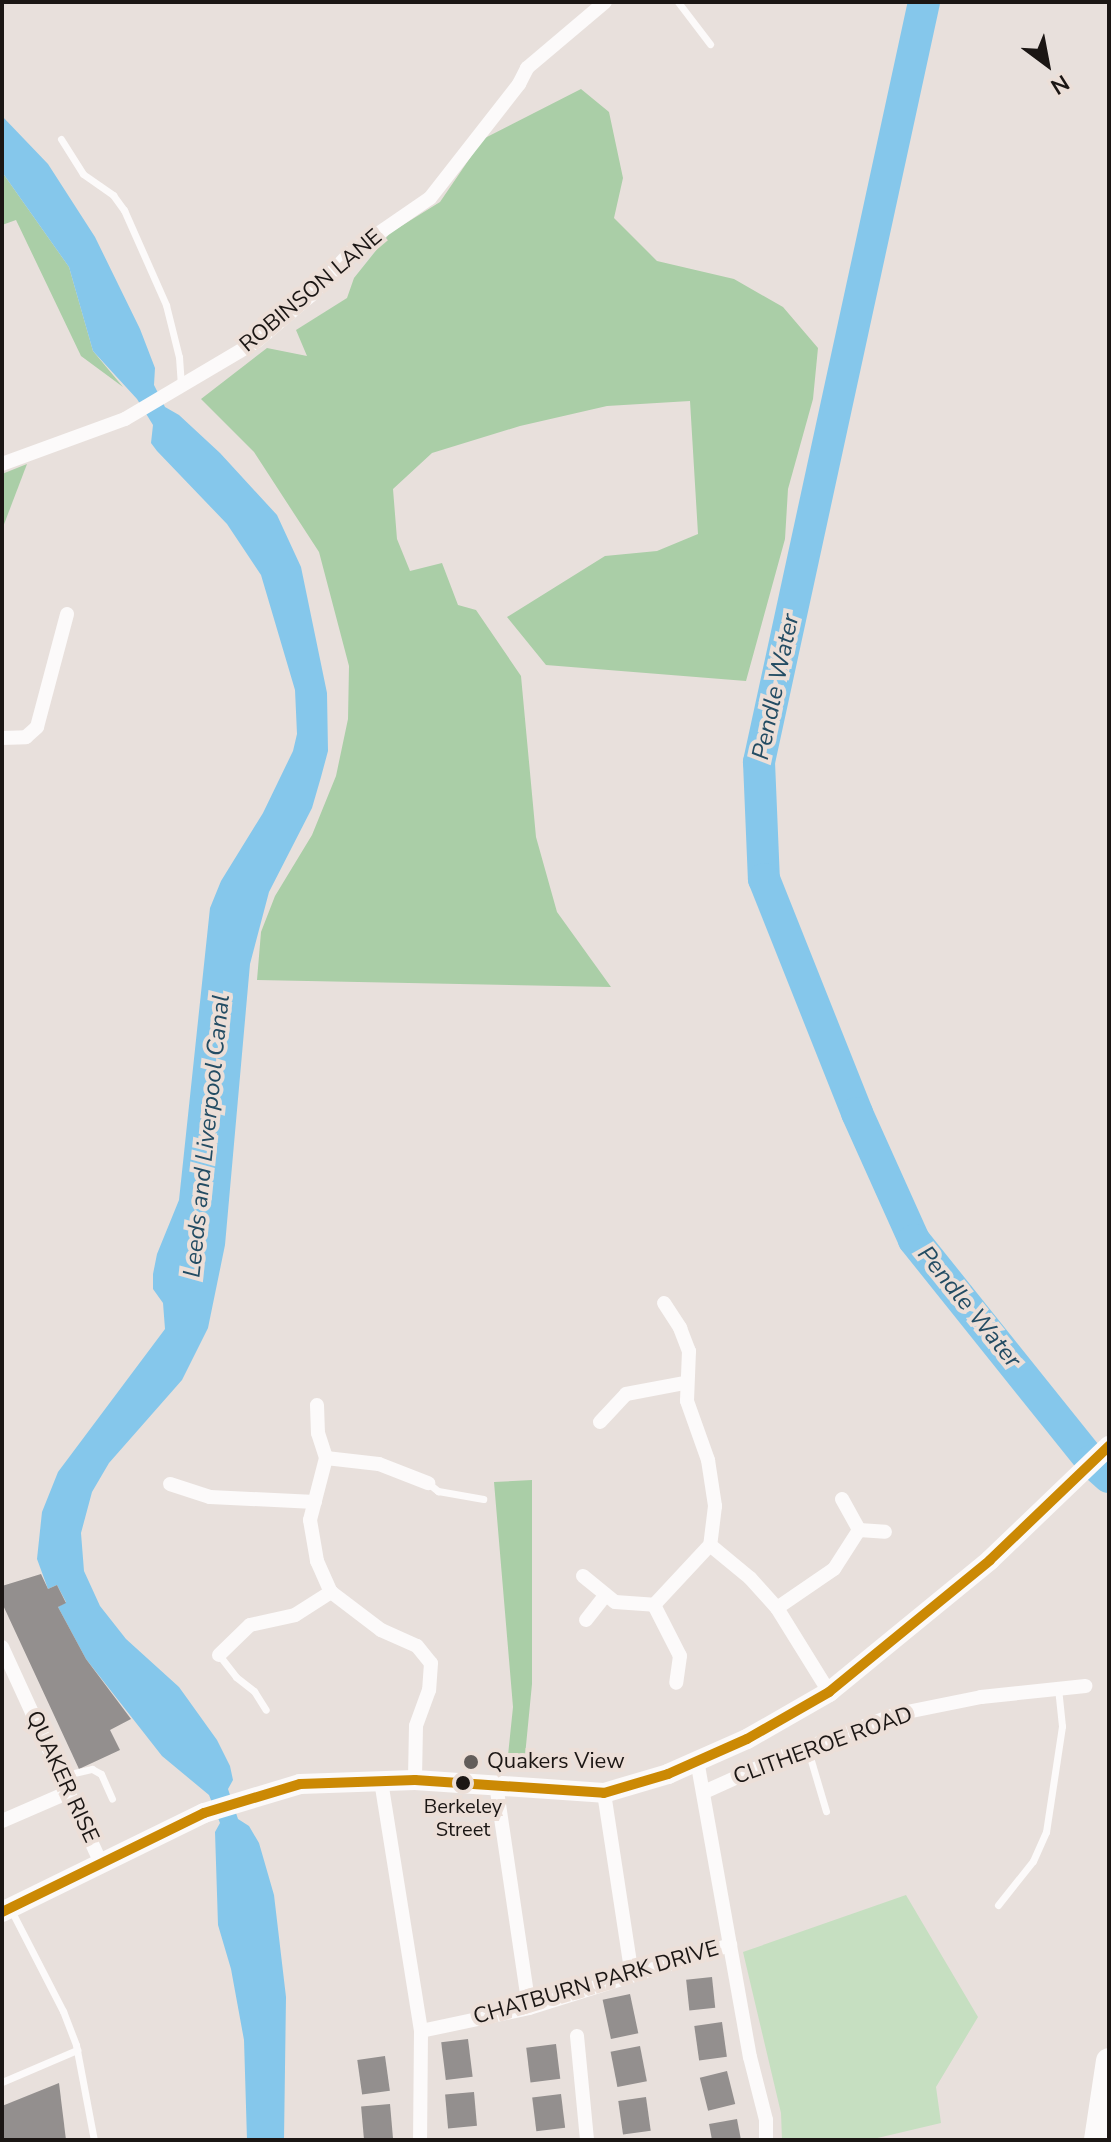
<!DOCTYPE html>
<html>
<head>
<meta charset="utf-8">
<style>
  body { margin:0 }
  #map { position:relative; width:1111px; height:2142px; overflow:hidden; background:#e8e0dc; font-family:"Nunito Sans",sans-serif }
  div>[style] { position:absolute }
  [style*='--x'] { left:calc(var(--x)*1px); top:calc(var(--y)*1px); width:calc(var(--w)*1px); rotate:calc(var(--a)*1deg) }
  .green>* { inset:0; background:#c6dfc1 }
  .forest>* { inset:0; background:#aacea7 }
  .water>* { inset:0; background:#85c7eb }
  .river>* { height:32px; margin:-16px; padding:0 16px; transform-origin:16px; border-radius:16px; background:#85c7eb }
  .building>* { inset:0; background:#938f8e; transform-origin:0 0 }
  .service>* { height:7px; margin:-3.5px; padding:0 3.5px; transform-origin:3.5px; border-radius:3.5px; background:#fcfafa }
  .minor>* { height:14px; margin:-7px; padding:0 7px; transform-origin:7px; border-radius:7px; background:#fcfafa }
  .secondary>* { height:20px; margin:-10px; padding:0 10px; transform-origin:10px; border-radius:10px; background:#fcfafa }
  .motorway>* { height:26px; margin:-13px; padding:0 13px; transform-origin:13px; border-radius:13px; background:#fcfafa }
  .bus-1>* { height:10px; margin:-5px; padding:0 5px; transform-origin:5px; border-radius:5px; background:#cb8904 }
  .dots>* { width:22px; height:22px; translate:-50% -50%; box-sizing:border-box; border:4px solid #ecdfd8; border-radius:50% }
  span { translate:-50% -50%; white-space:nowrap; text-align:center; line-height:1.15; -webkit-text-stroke:8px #ecdfd8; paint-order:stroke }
  .bus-label { font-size:20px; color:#1b1614 }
  .street-label { font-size:22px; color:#1b1614 }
  .poi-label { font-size:22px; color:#1b1614 }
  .left { translate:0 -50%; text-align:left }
  .water-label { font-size:24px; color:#234c63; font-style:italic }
  .frame { position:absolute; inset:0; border:4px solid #1b1614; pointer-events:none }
  .north { position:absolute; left:1007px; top:24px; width:80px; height:80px; -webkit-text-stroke:6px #ecdfd8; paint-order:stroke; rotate:148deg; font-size:22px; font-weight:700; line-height:32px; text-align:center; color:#1b1614 }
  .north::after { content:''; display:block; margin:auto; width:28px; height:36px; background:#1b1614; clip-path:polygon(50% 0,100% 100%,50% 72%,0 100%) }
</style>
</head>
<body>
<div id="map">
  <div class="green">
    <i style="clip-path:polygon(906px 1895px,978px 2017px,936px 2087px,941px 2123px,869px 2140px,782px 2140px,781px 2113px,743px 1952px)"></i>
  </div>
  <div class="forest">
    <i style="clip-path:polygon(581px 89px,609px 112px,623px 178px,614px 218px,657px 261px,734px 279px,783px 307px,818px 348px,813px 399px,788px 489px,785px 539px,746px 681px,546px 665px,507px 617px,605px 556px,657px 551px,698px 534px,690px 401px,607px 406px,520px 426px,432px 453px,393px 489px,397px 539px,410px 571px,442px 563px,458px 605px,476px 610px,521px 676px,536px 837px,557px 912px,611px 987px,257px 980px,261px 932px,275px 896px,312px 835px,336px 776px,348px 719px,349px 666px,319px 552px,254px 452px,201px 399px,267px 348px,307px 356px,296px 330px,347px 298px,354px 278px,390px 233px,440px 202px,483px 139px)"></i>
    <i style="clip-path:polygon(2px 172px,69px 267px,93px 351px,123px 387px,81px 356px,16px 220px,2px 225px)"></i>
    <i style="clip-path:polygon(27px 464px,3px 527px,2px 528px,2px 474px)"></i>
    <i style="clip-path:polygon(532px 1480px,532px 1684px,524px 1766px,507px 1765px,513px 1707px,494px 1482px)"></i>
  </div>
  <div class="water">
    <i style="clip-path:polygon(2px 116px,48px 164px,95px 237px,140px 329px,155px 368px,154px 385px,165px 407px,179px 415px,220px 453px,277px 515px,301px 567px,327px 693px,328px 751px,321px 777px,312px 808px,269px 892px,250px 964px,225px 1245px,208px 1328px,182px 1380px,109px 1463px,92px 1492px,81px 1533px,84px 1571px,100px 1606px,126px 1639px,179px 1687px,217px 1740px,230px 1766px,233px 1780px,228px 1789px,238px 1819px,249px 1826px,259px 1843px,274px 1895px,286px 1997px,284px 2140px,247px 2140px,244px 2040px,231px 1969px,218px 1925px,215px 1832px,220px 1823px,209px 1795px,162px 1756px,86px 1659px,58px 1607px,66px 1602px,57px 1585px,48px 1589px,37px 1559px,42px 1512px,58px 1472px,165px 1329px,163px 1303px,153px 1289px,153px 1274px,157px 1254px,179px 1200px,210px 908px,221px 881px,263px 813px,293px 751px,297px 734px,295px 690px,261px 575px,227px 524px,157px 451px,151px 443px,153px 425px,137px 399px,93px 351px,69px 267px,2px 172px)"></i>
  </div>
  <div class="river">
    <i style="--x:924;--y:2;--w:778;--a:102.25"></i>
    <i style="--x:759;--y:762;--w:117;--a:87.6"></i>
    <i style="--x:764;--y:879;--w:252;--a:68.3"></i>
    <i style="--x:857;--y:1113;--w:139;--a:65.8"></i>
    <i style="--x:914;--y:1240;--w:283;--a:51.3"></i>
    <i style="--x:1091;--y:1461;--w:24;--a:42"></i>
  </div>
  <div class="building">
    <i style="clip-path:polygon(41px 1574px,48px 1589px,57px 1585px,66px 1603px,58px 1607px,86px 1659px,131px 1719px,110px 1730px,120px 1750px,79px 1769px,2px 1603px,2px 1586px)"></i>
    <i style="left:712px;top:1977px;width:31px;height:26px;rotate:84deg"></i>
    <i style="left:630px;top:1994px;width:40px;height:28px;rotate:78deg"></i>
    <i style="left:722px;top:2022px;width:35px;height:28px;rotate:82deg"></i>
    <i style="left:468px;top:2039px;width:38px;height:27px;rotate:83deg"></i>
    <i style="left:556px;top:2044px;width:35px;height:30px;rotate:83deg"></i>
    <i style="left:640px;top:2046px;width:36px;height:30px;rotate:79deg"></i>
    <i style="left:385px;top:2056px;width:35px;height:28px;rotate:82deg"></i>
    <i style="left:727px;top:2071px;width:34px;height:28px;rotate:76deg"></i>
    <i style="clip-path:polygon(59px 2083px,66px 2140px,2px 2140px,2px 2106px)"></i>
    <i style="left:474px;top:2092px;width:34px;height:29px;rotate:85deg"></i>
    <i style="left:561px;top:2094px;width:34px;height:29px;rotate:83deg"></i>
    <i style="left:646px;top:2097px;width:34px;height:28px;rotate:82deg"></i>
    <i style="left:390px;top:2104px;width:36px;height:29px;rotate:85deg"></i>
    <i style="clip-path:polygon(737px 2119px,741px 2140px,712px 2140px,709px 2124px)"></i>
  </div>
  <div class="service">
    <i style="--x:678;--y:2;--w:53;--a:52.7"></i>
    <i style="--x:61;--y:139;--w:41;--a:57.8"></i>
    <i style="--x:83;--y:174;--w:37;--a:35"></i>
    <i style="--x:113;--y:195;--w:19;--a:54"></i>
    <i style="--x:124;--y:210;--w:104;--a:66.1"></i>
    <i style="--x:166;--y:305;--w:54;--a:76"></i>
    <i style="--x:179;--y:357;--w:28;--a:86"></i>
    <i style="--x:428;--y:1483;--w:13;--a:39"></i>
    <i style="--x:438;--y:1491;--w:46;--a:10.1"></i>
    <i style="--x:219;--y:1655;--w:28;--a:52"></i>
    <i style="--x:236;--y:1677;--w:23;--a:38"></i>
    <i style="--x:254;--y:1691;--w:22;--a:58"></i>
    <i style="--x:807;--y:1747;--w:67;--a:73.5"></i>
    <i style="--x:61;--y:1776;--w:32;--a:-13"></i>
    <i style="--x:92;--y:1769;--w:10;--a:29"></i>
    <i style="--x:101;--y:1774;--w:27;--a:66"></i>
    <i style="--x:998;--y:1905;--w:56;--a:-51.5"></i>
    <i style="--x:1033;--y:1861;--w:32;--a:-66"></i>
    <i style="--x:1046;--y:1832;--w:107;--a:-81.4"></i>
    <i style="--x:1062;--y:1726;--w:37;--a:-96"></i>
    <i style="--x:11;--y:1910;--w:114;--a:62.8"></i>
    <i style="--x:63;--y:2011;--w:36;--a:69"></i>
    <i style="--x:76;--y:2045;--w:97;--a:79.3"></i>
    <i style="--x:2;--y:2082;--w:82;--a:-23.1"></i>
  </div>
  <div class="minor">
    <i style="--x:2;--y:464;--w:131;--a:-20.1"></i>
    <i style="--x:125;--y:419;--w:153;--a:-30.6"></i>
    <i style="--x:257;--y:341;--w:70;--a:-40.3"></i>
    <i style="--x:310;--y:296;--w:59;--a:-47.1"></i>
    <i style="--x:350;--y:253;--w:97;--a:-34.5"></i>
    <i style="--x:430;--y:198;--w:145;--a:-52"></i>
    <i style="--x:519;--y:84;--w:18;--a:-63"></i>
    <i style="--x:527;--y:68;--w:102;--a:-40.2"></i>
    <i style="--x:2;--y:738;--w:24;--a:-2"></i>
    <i style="--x:26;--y:737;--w:15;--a:-42"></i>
    <i style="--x:37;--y:727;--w:117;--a:-75.1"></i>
    <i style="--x:664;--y:1303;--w:30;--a:57"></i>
    <i style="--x:680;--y:1328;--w:25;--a:69"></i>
    <i style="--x:689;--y:1351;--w:50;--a:92.3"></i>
    <i style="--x:687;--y:1401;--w:63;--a:70.4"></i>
    <i style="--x:708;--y:1460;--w:47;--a:81.3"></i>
    <i style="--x:715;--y:1506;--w:39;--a:97"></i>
    <i style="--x:710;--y:1545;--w:52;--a:39.5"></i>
    <i style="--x:750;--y:1578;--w:40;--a:48"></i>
    <i style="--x:777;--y:1608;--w:99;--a:58.2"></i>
    <i style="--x:317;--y:1405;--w:28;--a:88"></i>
    <i style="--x:318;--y:1433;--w:26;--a:72"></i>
    <i style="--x:326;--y:1458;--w:64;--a:104.5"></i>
    <i style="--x:310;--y:1520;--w:42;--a:80.3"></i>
    <i style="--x:317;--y:1561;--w:34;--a:66"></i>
    <i style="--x:331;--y:1592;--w:63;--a:37.2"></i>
    <i style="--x:381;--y:1630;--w:39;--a:24"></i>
    <i style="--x:417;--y:1646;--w:22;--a:51"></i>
    <i style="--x:431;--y:1663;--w:27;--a:94"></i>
    <i style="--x:429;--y:1690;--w:38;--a:110"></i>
    <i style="--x:416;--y:1726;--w:54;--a:91.1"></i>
    <i style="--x:600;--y:1422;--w:38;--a:-47"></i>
    <i style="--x:626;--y:1394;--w:60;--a:-10.6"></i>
    <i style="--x:326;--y:1458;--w:53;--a:6.5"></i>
    <i style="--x:379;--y:1464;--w:53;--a:21.2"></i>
    <i style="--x:170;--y:1484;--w:42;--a:18"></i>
    <i style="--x:210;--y:1497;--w:105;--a:2.7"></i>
    <i style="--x:842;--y:1499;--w:35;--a:61"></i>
    <i style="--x:583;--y:1576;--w:41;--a:39.1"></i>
    <i style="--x:615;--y:1602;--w:39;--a:4"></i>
    <i style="--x:654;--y:1605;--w:82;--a:-47"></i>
    <i style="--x:654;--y:1605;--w:57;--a:63"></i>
    <i style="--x:680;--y:1656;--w:27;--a:98"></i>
    <i style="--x:777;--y:1608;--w:69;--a:-34.4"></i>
    <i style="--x:834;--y:1569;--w:46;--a:-57.3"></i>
    <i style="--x:859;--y:1530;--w:26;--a:4"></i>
    <i style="--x:586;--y:1620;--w:31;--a:-52"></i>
    <i style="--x:2;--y:1647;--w:238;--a:65.4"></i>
    <i style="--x:219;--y:1655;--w:43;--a:-44.1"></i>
    <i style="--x:250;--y:1625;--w:46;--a:-12.5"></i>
    <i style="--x:295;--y:1615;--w:43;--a:-32.6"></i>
    <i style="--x:697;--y:1760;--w:302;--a:79.9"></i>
    <i style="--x:750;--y:2057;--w:65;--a:75.7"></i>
    <i style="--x:766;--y:2120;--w:20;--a:90"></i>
    <i style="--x:381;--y:1781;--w:253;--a:80.9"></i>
    <i style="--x:421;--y:2031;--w:109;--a:90.5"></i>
    <i style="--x:496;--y:1784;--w:226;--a:81.6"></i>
    <i style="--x:704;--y:1792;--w:88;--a:-24.2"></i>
    <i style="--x:784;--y:1756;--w:121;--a:-20.4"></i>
    <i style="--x:897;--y:1714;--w:86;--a:-11.4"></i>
    <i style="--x:981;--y:1697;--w:105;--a:-6"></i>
    <i style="--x:604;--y:1793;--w:184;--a:81.3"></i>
    <i style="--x:2;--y:1821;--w:73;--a:-23.4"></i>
    <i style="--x:421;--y:2031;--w:110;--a:-12"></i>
    <i style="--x:529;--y:2008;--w:211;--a:-17.4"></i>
    <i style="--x:577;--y:2036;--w:104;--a:84.5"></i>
  </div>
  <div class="secondary">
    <i style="--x:2;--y:1912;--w:225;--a:-26.1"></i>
    <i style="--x:204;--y:1813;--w:100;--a:-16.8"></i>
    <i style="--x:300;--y:1784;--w:115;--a:-2"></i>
    <i style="--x:415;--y:1780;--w:189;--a:3.9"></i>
    <i style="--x:604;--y:1793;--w:67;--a:-16.5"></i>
    <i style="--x:668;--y:1774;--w:86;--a:-23.9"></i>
    <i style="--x:747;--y:1739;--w:95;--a:-29.8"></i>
    <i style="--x:829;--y:1692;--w:208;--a:-39.3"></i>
    <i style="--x:990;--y:1560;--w:165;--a:-43.8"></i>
  </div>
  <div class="motorway">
    <i style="--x:1097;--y:2140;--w:80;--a:-81.4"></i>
  </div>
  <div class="bus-1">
    <i style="--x:2;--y:1912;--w:225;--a:-26.1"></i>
    <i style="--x:204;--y:1813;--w:100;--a:-16.8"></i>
    <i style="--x:300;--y:1784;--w:115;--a:-2"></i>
    <i style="--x:415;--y:1780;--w:189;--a:3.9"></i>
    <i style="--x:604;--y:1793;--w:67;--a:-16.5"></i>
    <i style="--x:668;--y:1774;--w:86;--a:-23.9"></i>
    <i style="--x:747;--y:1739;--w:95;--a:-29.8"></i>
    <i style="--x:829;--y:1692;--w:208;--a:-39.3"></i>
    <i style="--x:990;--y:1560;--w:165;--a:-43.8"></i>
  </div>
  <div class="dots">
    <i style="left:471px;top:1762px;background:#635d5a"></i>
    <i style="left:463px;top:1783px;background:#1b1614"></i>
  </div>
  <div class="bus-label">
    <span style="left:463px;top:1818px">Berkeley<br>Street</span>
  </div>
  <div class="street-label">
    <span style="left:311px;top:291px;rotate:-40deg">ROBINSON LANE</span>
    <span style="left:823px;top:1746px;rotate:-20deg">CLITHEROE ROAD</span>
    <span style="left:62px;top:1777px;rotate:65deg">QUAKER RISE</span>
    <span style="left:596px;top:1983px;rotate:-16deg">CHATBURN PARK DRIVE</span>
  </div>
  <div class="poi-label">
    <span class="left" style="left:487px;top:1762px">Quakers View</span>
  </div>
  <div class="water-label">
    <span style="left:776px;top:687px;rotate:-78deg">Pendle Water</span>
    <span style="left:207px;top:1136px;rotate:-84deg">Leeds and Liverpool Canal</span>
    <span style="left:969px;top:1307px;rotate:51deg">Pendle Water</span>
  </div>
  <div class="frame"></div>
  <div class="north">N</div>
</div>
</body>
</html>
